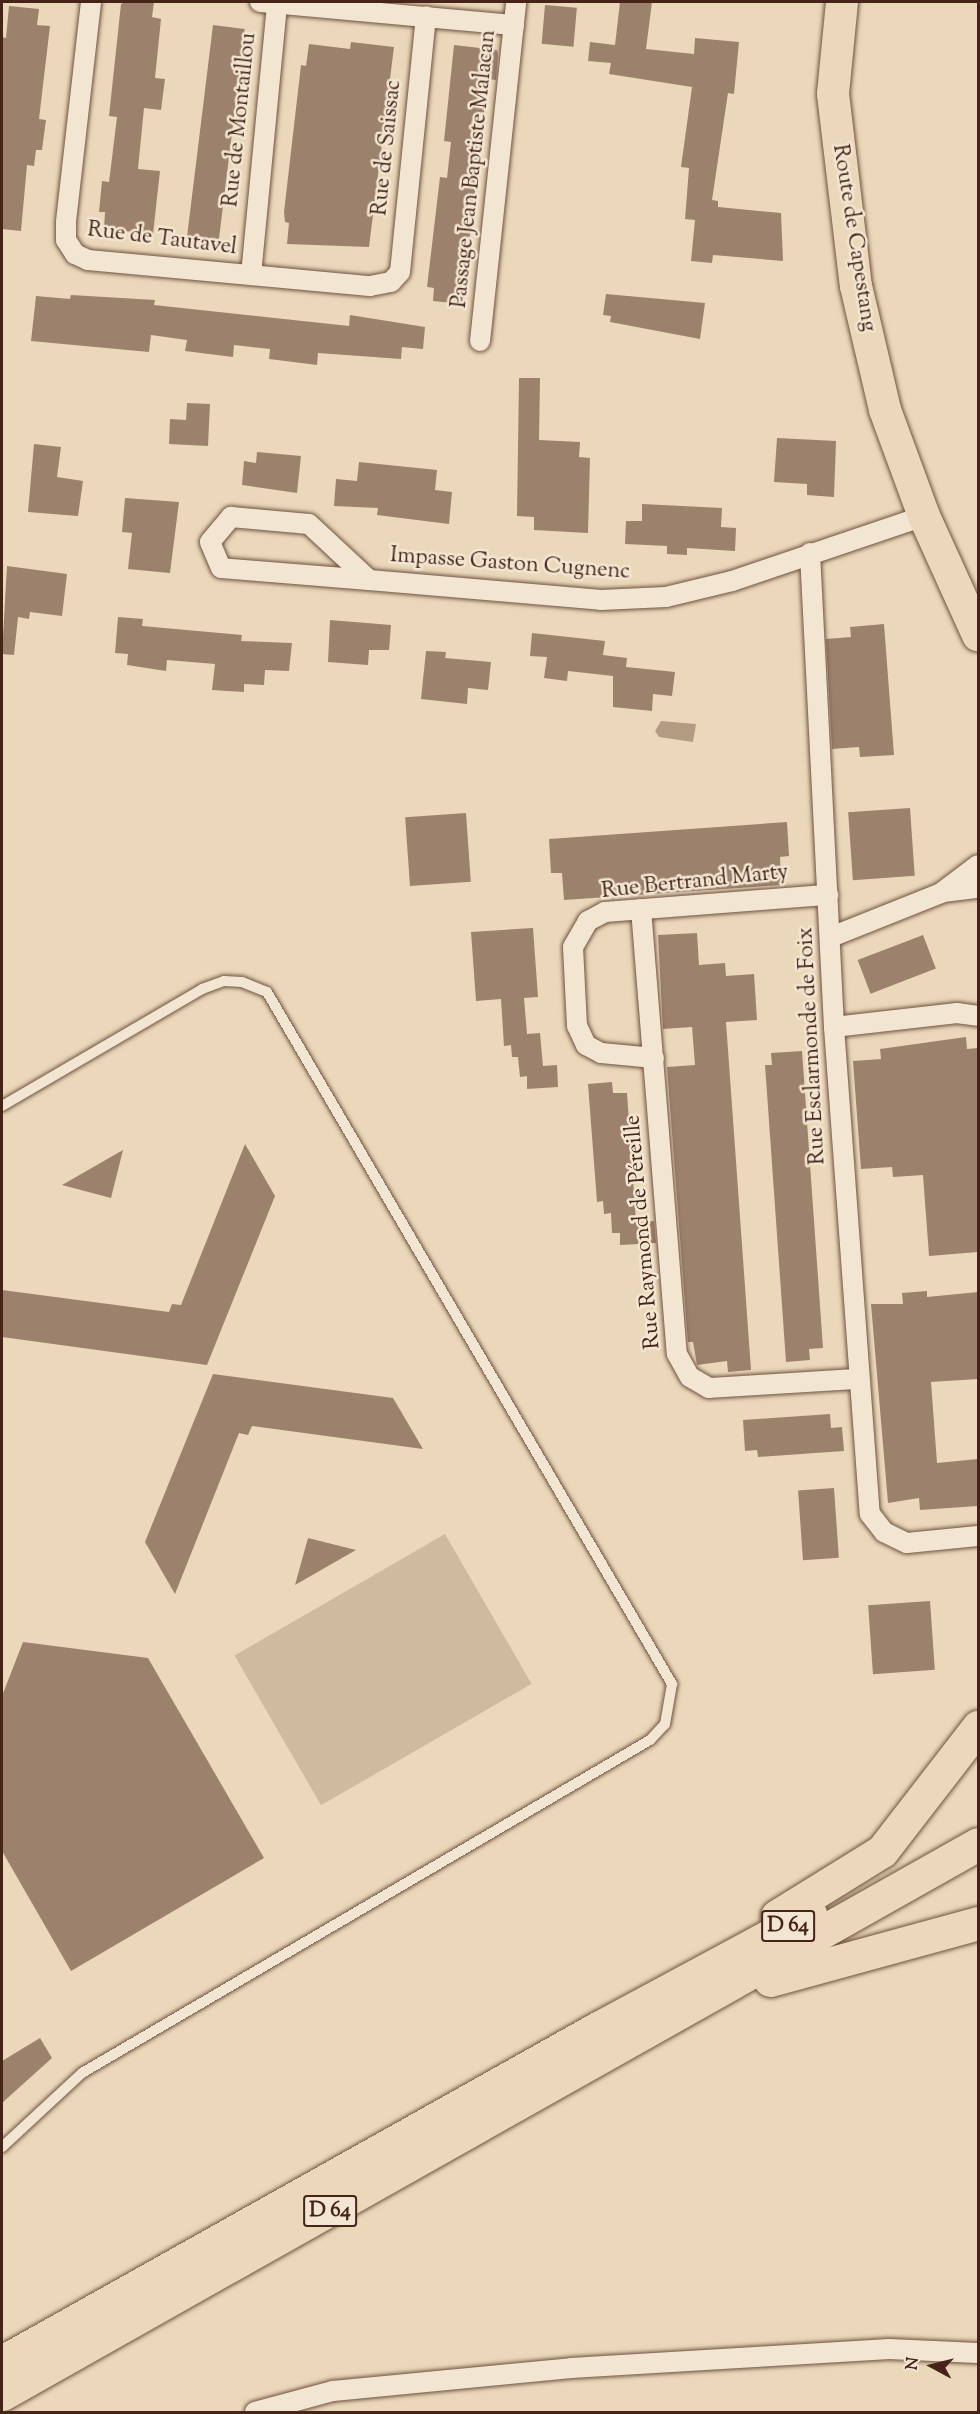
<!DOCTYPE html>
<html>
<head>
<meta charset="utf-8">
<style>
  body { margin:0 }
  #map { position:relative; width:980px; height:2414px; overflow:hidden; background:#ebd8ba; font-family:"Sorts Mill Goudy",serif }
  div>[style] { position:absolute }
  [style*='--x'] { left:calc(var(--x)*1px); top:calc(var(--y)*1px); width:calc(var(--w)*1px); rotate:calc(var(--a)*1deg) }
  .green>* { inset:0; background:#cfba9e; transform-origin:0 0 }
  .water>* { inset:0; background:#b39b83 }
  .building>* { inset:0; background:#9c826c; transform-origin:0 0 }
  .roads { filter:drop-shadow(0 0 2px #6f5240) drop-shadow(0 0 2px #6f5240) }
  .service>* { height:10px; margin:-5px; padding:0 5px; transform-origin:5px; border-radius:5px; background:#f2e6d2 }
  .minor>* { height:20px; margin:-10px; padding:0 10px; transform-origin:10px; border-radius:10px; background:#f2e6d2 }
  .primary>* { height:32px; margin:-16px; padding:0 16px; transform-origin:16px; border-radius:16px; background:#ebd8ba }
  .trunk>* { height:33px; margin:-16.5px; padding:0 16.5px; transform-origin:16.5px; border-radius:16.5px; background:#ebd8ba }
  span { translate:-50% -50%; white-space:nowrap; text-align:center; line-height:1.15; -webkit-text-stroke:5px #f2e6d2; paint-order:stroke }
  .shield-label span { padding:2px 4px; background:#f2e6d2; border:2px solid; border-radius:4px; -webkit-text-stroke-width:0 }
  .shield-label { font-size:21px; color:#462518; font-weight:700 }
  .street-label { font-size:22px; color:#462518 }
  .frame { position:absolute; inset:0; border:3px solid #462518; pointer-events:none }
  .north { position:absolute; left:902px; top:2336px; width:60px; height:60px; -webkit-text-stroke:4px #f2e6d2; paint-order:stroke; rotate:277deg; font-size:16px; font-weight:700; line-height:24px; text-align:center; color:#462518 }
  .north::after { content:''; display:block; margin:auto; width:21px; height:27px; background:#462518; clip-path:polygon(50% 0,100% 100%,50% 72%,0 100%) }
</style>
</head>
<body>
<div id="map">
  <div class="green">
    <i style="left:445px;top:1534px;width:173px;height:243px;rotate:60deg"></i>
  </div>
  <div class="water">
    <i style="clip-path:polygon(661px 721px,696px 724px,693px 742px,659px 737px,655px 731px)"></i>
  </div>
  <div class="building">
    <i style="clip-path:polygon(126px 2px,154px 2px,152px 17px,161px 19px,155px 78px,165px 79px,161px 110px,144px 108px,138px 169px,160px 171px,153px 234px,104px 229px,105px 212px,99px 212px,102px 181px,109px 182px,111px 166px,117px 117px,109px 116px,121px 4px)"></i>
    <i style="clip-path:polygon(620px 2px,652px 2px,646px 49px,694px 54px,695px 38px,739px 42px,734px 94px,728px 93px,712px 200px,718px 201px,718px 207px,781px 213px,783px 261px,713px 255px,712px 263px,691px 261px,695px 220px,685px 219px,689px 168px,681px 167px,692px 87px,609px 74px,611px 63px,588px 61px,590px 42px,615px 45px)"></i>
    <i style="left:545px;top:5px;width:32px;height:39px;rotate:5deg"></i>
    <i style="clip-path:polygon(9px 6px,39px 9px,37px 25px,50px 26px,39px 119px,46px 120px,42px 150px,36px 150px,34px 166px,27px 165px,21px 231px,2px 229px,2px 37px,6px 38px)"></i>
    <i style="left:213px;top:25px;width:32px;height:215px;rotate:7deg"></i>
    <i style="clip-path:polygon(351px 42px,394px 47px,369px 247px,287px 244px,289px 223px,285px 222px,284px 212px,301px 65px,306px 66px,309px 44px,350px 49px)"></i>
    <i style="clip-path:polygon(454px 45px,497px 50px,498px 55px,496px 80px,488px 79px,462px 304px,433px 301px,434px 288px,427px 287px,440px 177px,447px 178px,451px 142px,444px 141px)"></i>
    <i style="clip-path:polygon(606px 294px,705px 303px,700px 339px,610px 322px,611px 316px,603px 315px)"></i>
    <i style="clip-path:polygon(71px 295px,155px 300px,154px 305px,349px 326px,350px 315px,425px 327px,423px 349px,402px 347px,401px 359px,318px 353px,317px 365px,269px 359px,270px 349px,234px 345px,233px 357px,185px 351px,187px 340px,151px 335px,149px 352px,31px 341px,36px 296px,70px 299px)"></i>
    <i style="clip-path:polygon(519px 378px,540px 378px,539px 440px,580px 442px,579px 457px,590px 458px,588px 533px,534px 530px,534px 517px,517px 516px)"></i>
    <i style="clip-path:polygon(187px 403px,210px 404px,208px 446px,169px 444px,170px 419px,186px 420px)"></i>
    <i style="clip-path:polygon(777px 438px,836px 441px,834px 497px,807px 495px,807px 484px,774px 482px)"></i>
    <i style="clip-path:polygon(34px 444px,61px 447px,57px 477px,83px 481px,78px 516px,28px 512px)"></i>
    <i style="clip-path:polygon(257px 452px,301px 456px,297px 493px,242px 485px,244px 461px,256px 463px)"></i>
    <i style="clip-path:polygon(359px 462px,437px 470px,435px 490px,452px 492px,449px 524px,377px 515px,378px 508px,334px 506px,336px 479px,357px 481px)"></i>
    <i style="clip-path:polygon(125px 498px,179px 502px,170px 573px,128px 569px,132px 533px,122px 532px)"></i>
    <i style="clip-path:polygon(642px 504px,722px 508px,721px 527px,736px 528px,735px 551px,687px 548px,687px 555px,667px 554px,667px 546px,625px 544px,626px 521px,642px 521px)"></i>
    <i style="clip-path:polygon(7px 566px,67px 574px,62px 616px,30px 612px,29px 619px,18px 617px,14px 655px,2px 654px)"></i>
    <i style="clip-path:polygon(118px 617px,143px 619px,142px 626px,242px 635px,241px 641px,292px 643px,289px 671px,265px 670px,264px 685px,244px 684px,244px 692px,212px 690px,215px 664px,167px 660px,166px 671px,127px 665px,128px 654px,115px 653px)"></i>
    <i style="clip-path:polygon(330px 620px,391px 625px,389px 650px,369px 650px,368px 665px,328px 662px)"></i>
    <i style="clip-path:polygon(884px 624px,894px 755px,860px 757px,859px 747px,832px 749px,826px 639px,851px 637px,850px 627px)"></i>
    <i style="clip-path:polygon(532px 633px,605px 641px,603px 655px,627px 658px,626px 667px,675px 672px,672px 696px,653px 694px,652px 711px,613px 707px,613px 676px,568px 671px,567px 681px,544px 678px,547px 657px,530px 656px)"></i>
    <i style="clip-path:polygon(426px 651px,446px 652px,445px 658px,491px 662px,488px 690px,468px 688px,467px 704px,421px 699px)"></i>
    <i style="left:910px;top:808px;width:68px;height:62px;rotate:86deg"></i>
    <i style="left:466px;top:813px;width:69px;height:61px;rotate:86deg"></i>
    <i style="clip-path:polygon(787px 822px,789px 856px,780px 857px,781px 885px,564px 900px,562px 873px,551px 873px,549px 839px)"></i>
    <i style="clip-path:polygon(533px 928px,538px 997px,524px 998px,527px 1034px,540px 1033px,543px 1066px,557px 1065px,558px 1087px,527px 1089px,527px 1076px,520px 1077px,518px 1057px,512px 1057px,511px 1045px,504px 1046px,501px 999px,476px 1001px,471px 932px)"></i>
    <i style="clip-path:polygon(697px 933px,699px 965px,725px 963px,726px 976px,754px 974px,757px 1020px,726px 1022px,751px 1370px,728px 1372px,727px 1361px,697px 1365px,693px 1342px,688px 1342px,667px 1067px,695px 1065px,692px 1027px,663px 1029px,658px 935px)"></i>
    <i style="left:923px;top:935px;width:36px;height:70px;rotate:69deg"></i>
    <i style="clip-path:polygon(966px 1037px,967px 1049px,978px 1048px,978px 1252px,929px 1256px,923px 1175px,893px 1177px,892px 1167px,861px 1169px,853px 1061px,881px 1059px,880px 1049px)"></i>
    <i style="clip-path:polygon(802px 1051px,823px 1348px,809px 1349px,810px 1360px,786px 1362px,765px 1065px,772px 1065px,771px 1053px)"></i>
    <i style="clip-path:polygon(612px 1082px,613px 1093px,627px 1093px,636px 1222px,654px 1221px,656px 1243px,620px 1245px,620px 1233px,612px 1233px,611px 1213px,604px 1214px,603px 1201px,597px 1202px,588px 1084px)"></i>
    <i style="clip-path:polygon(245px 1144px,275px 1196px,207px 1365px,2px 1337px,2px 1290px,169px 1312px,172px 1304px,181px 1305px)"></i>
    <i style="clip-path:polygon(123px 1150px,111px 1198px,62px 1185px)"></i>
    <i style="clip-path:polygon(927px 1291px,927px 1297px,978px 1292px,978px 1379px,931px 1382px,937px 1463px,978px 1459px,978px 1506px,920px 1510px,919px 1498px,888px 1503px,871px 1304px,903px 1304px,902px 1293px)"></i>
    <i style="clip-path:polygon(213px 1374px,393px 1398px,423px 1449px,252px 1426px,248px 1435px,239px 1433px,175px 1594px,145px 1542px)"></i>
    <i style="clip-path:polygon(830px 1414px,831px 1428px,842px 1427px,844px 1451px,758px 1457px,757px 1450px,745px 1451px,743px 1420px)"></i>
    <i style="left:834px;top:1488px;width:70px;height:36px;rotate:86deg"></i>
    <i style="clip-path:polygon(308px 1538px,356px 1550px,295px 1585px)"></i>
    <i style="left:930px;top:1601px;width:69px;height:62px;rotate:86deg"></i>
    <i style="clip-path:polygon(23px 1642px,148px 1658px,264px 1858px,71px 1971px,2px 1851px,2px 1696px)"></i>
    <i style="clip-path:polygon(40px 2038px,52px 2058px,2px 2103px,2px 2061px)"></i>
  </div>
  <div class="roads">
    <div class="service">
      <i style="--x:2;--y:1106;--w:232;--a:-30.3"></i>
      <i style="--x:202;--y:989;--w:23;--a:-20"></i>
      <i style="--x:224;--y:981;--w:18;--a:3"></i>
      <i style="--x:242;--y:982;--w:27;--a:22"></i>
      <i style="--x:267;--y:992;--w:802;--a:59.66"></i>
      <i style="--x:672;--y:1684;--w:41;--a:99.9"></i>
      <i style="--x:665;--y:1724;--w:22;--a:133"></i>
      <i style="--x:650;--y:1740;--w:658;--a:149.62"></i>
      <i style="--x:82;--y:2073;--w:109;--a:137.2"></i>
    </div>
    <div class="minor">
      <i style="--x:91;--y:2;--w:222;--a:96.5"></i>
      <i style="--x:66;--y:223;--w:17;--a:90"></i>
      <i style="--x:66;--y:240;--w:17;--a:57"></i>
      <i style="--x:75;--y:254;--w:14;--a:25"></i>
      <i style="--x:88;--y:260;--w:283;--a:5.3"></i>
      <i style="--x:370;--y:286;--w:21;--a:-11"></i>
      <i style="--x:391;--y:282;--w:13;--a:-48"></i>
      <i style="--x:400;--y:272;--w:257;--a:-84.2"></i>
      <i style="--x:260;--y:2;--w:255;--a:5.2"></i>
      <i style="--x:251;--y:275;--w:271;--a:-84.5"></i>
      <i style="--x:480;--y:341;--w:341;--a:-83.9"></i>
      <i style="--x:810;--y:553;--w:475;--a:87.1"></i>
      <i style="--x:834;--y:1027;--w:488;--a:85.8"></i>
      <i style="--x:870;--y:1514;--w:23;--a:52"></i>
      <i style="--x:884;--y:1532;--w:25;--a:26"></i>
      <i style="--x:907;--y:1543;--w:71;--a:-5.6"></i>
      <i style="--x:369;--y:580;--w:148;--a:-175.4"></i>
      <i style="--x:221;--y:568;--w:28;--a:-113"></i>
      <i style="--x:210;--y:542;--w:33;--a:-50"></i>
      <i style="--x:231;--y:517;--w:78;--a:5.1"></i>
      <i style="--x:309;--y:524;--w:82;--a:43"></i>
      <i style="--x:369;--y:580;--w:233;--a:4.9"></i>
      <i style="--x:601;--y:600;--w:65;--a:-2.6"></i>
      <i style="--x:666;--y:597;--w:68;--a:-13.6"></i>
      <i style="--x:732;--y:581;--w:203;--a:-18.7"></i>
      <i style="--x:943;--y:892;--w:35;--a:-7"></i>
      <i style="--x:641;--y:909;--w:446;--a:85.4"></i>
      <i style="--x:677;--y:1354;--w:26;--a:61"></i>
      <i style="--x:690;--y:1377;--w:22;--a:30"></i>
      <i style="--x:709;--y:1388;--w:149;--a:-3.5"></i>
      <i style="--x:831;--y:937;--w:118;--a:-21.8"></i>
      <i style="--x:941;--y:893;--w:46;--a:-37.1"></i>
      <i style="--x:834;--y:1027;--w:124;--a:-6.5"></i>
      <i style="--x:957;--y:1013;--w:21;--a:8"></i>
      <i style="--x:654;--y:1058;--w:53;--a:-174.6"></i>
      <i style="--x:601;--y:1053;--w:17;--a:-152"></i>
      <i style="--x:586;--y:1045;--w:21;--a:-115"></i>
      <i style="--x:577;--y:1026;--w:79;--a:-92.9"></i>
      <i style="--x:573;--y:947;--w:30;--a:-60"></i>
      <i style="--x:588;--y:921;--w:19;--a:-28"></i>
      <i style="--x:605;--y:912;--w:224;--a:-4.4"></i>
      <i style="--x:255;--y:2412;--w:81;--a:-15.1"></i>
      <i style="--x:333;--y:2391;--w:239;--a:-5.5"></i>
      <i style="--x:571;--y:2368;--w:319;--a:-3.4"></i>
      <i style="--x:889;--y:2349;--w:89;--a:2.6"></i>
    </div>
    <div class="primary">
      <i style="--x:842;--y:2;--w:92;--a:95.6"></i>
      <i style="--x:833;--y:94;--w:193;--a:83.2"></i>
      <i style="--x:856;--y:286;--w:127;--a:76.8"></i>
      <i style="--x:885;--y:410;--w:113;--a:69.8"></i>
      <i style="--x:924;--y:516;--w:131;--a:65.6"></i>
    </div>
    <div class="trunk">
      <i style="--x:777;--y:1916;--w:123;--a:-31.8"></i>
      <i style="--x:882;--y:1851;--w:157;--a:-52.3"></i>
      <i style="--x:770;--y:1980;--w:216;--a:-15.3"></i>
      <i style="--x:2;--y:2362;--w:683;--a:-29.27"></i>
      <i style="--x:598;--y:2028;--w:241;--a:-28.3"></i>
      <i style="--x:2;--y:2394;--w:1120;--a:-29.4"></i>
    </div>
  </div>
  <div class="shield-label">
    <span style="left:788px;top:1926px">D 64</span>
    <span style="left:330px;top:2211px">D 64</span>
  </div>
  <div class="street-label">
    <span style="left:241px;top:120px;rotate:-84deg">Rue de Montaillou</span>
    <span style="left:388px;top:148px;rotate:-84deg">Rue de Saissac</span>
    <span style="left:475px;top:169px;rotate:-84deg">Passage Jean Baptiste Malacan</span>
    <span style="left:853px;top:238px;rotate:81deg">Route de Capestang</span>
    <span style="left:162px;top:240px;rotate:7deg">Rue de Tautavel</span>
    <span style="left:510px;top:565px;rotate:4deg">Impasse Gaston Cugnenc</span>
    <span style="left:695px;top:883px;rotate:-6deg">Rue Bertrand Marty</span>
    <span style="left:813px;top:1046px;rotate:-93deg">Rue Esclarmonde de Foix</span>
    <span style="left:644px;top:1232px;rotate:-95deg">Rue Raymond de Péreille</span>
  </div>
  <div class="frame"></div>
  <div class="north">N</div>
</div>
</body>
</html>
